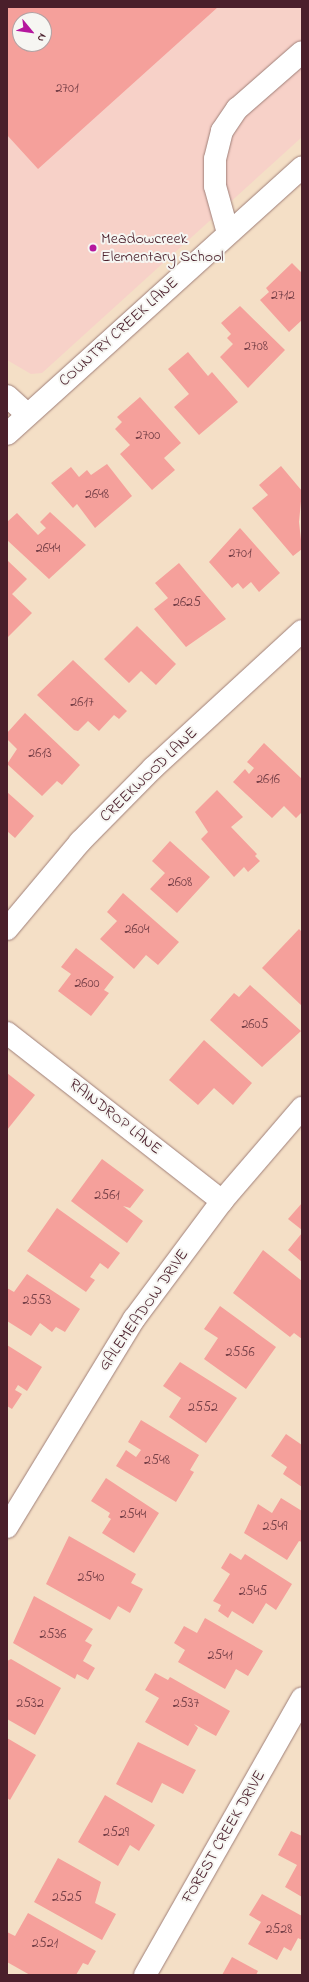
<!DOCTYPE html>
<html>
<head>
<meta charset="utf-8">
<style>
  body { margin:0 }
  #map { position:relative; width:309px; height:1982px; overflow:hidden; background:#f4dfc6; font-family:"Indie Flower",sans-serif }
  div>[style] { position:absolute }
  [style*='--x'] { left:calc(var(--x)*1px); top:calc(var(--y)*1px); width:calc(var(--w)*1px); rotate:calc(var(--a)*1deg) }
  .built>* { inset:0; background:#f7d1c8 }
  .building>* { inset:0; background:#f5a09b }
  .roads { filter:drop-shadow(0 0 1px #9f7f78) drop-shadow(0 0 1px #9f7f78) }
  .minor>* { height:22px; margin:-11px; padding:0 11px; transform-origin:11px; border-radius:11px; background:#fff }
  .dots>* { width:11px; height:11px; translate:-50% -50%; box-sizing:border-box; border:2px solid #f6f6f2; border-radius:50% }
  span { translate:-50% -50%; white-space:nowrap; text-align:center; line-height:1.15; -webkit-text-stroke:4px #f6f6f2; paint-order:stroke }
  .number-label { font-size:14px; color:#753f47 }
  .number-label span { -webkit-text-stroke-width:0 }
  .poi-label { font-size:16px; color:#4a1f2b }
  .left { translate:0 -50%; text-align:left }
  .street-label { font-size:16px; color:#4a1f2b }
  .frame { position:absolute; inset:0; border:8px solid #4a1f2b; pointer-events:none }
  .north { position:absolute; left:12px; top:12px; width:40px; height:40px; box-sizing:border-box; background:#f6f6f2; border:1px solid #b1a0a2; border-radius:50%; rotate:119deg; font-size:11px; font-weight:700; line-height:16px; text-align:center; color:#4a1f2b }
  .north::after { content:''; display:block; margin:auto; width:14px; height:18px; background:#b5179e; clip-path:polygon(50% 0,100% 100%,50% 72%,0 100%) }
</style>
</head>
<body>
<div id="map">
  <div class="built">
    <i style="clip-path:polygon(evenodd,7px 7px,302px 7px,302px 137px,42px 373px,31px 374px,7px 360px,7px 7px,20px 20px,44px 20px,44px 44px,20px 44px,20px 20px)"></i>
  </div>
  <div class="building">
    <i style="clip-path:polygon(evenodd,7px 7px,218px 7px,38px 169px,7px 135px,7px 7px,20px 20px,44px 20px,44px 44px,20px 44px,20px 20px)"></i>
    <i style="clip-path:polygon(292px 263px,302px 273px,302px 320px,289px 332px,260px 300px,269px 292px,266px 288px)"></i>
    <i style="clip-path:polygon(240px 306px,285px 350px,248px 388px,220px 357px,233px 344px,227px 338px,231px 334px,221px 323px)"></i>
    <i style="clip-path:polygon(188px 352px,208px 376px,212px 372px,238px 402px,199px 435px,174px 407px,189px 394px,168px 369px)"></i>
    <i style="clip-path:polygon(140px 397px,181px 443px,164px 458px,175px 470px,152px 490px,120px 454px,130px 445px,115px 429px,122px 422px,117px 417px)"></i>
    <i style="clip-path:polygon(107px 464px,132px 496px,95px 528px,77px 504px,73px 508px,51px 483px,71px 467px,79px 477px,87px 470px,91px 475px)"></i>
    <i style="clip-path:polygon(281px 466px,302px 491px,299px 522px,302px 549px,293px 556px,252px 508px,268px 495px,259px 485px)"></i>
    <i style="clip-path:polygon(50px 512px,86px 545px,49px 579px,7px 540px,7px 522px,17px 513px,38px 535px,46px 528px,40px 522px)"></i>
    <i style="clip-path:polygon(240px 528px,280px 573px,259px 592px,251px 582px,243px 589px,238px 583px,232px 588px,209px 562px)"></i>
    <i style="clip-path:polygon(7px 560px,27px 579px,12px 594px,32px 613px,8px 637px)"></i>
    <i style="clip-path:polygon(179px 563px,226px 619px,186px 647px,154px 609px,168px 598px,155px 583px)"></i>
    <i style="clip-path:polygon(137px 626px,176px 664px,156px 685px,141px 671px,129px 683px,104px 659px)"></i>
    <i style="clip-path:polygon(73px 660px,127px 711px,119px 719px,114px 715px,99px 731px,88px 721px,78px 731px,74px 730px,37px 695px)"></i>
    <i style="clip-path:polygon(25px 713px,80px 765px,62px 785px,57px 781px,42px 796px,7px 764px,17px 749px,7px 739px,7px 733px)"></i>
    <i style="clip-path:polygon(264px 743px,302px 779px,302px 812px,296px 818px,284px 806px,272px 818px,233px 782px,245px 769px,249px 774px,254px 768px,247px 762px)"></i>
    <i style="clip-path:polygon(217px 790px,243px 817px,231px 827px,257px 854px,255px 856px,260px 861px,248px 872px,244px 867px,234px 877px,201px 839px,208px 832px,195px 812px)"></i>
    <i style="clip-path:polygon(7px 792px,34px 816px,15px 838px,7px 831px)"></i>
    <i style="clip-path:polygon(170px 841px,210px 877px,177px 913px,150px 889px,165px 873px,152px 861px)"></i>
    <i style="clip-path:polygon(123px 893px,179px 942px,158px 965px,146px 955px,134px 969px,100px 939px,117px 921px,107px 912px)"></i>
    <i style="clip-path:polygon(299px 929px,302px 932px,302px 1006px,262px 968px)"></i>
    <i style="clip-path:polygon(76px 948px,114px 977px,104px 990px,109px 993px,91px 1016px,58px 991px,71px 974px,61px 967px)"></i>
    <i style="clip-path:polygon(250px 985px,301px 1031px,262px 1067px,210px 1020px,234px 993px,239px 997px)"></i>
    <i style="clip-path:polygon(204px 1040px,252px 1083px,233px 1105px,214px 1088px,198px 1105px,169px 1080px)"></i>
    <i style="clip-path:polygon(7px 1073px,35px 1095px,7px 1130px)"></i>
    <i style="clip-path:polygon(102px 1159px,144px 1190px,130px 1208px,123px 1206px,143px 1221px,127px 1243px,71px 1201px)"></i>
    <i style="clip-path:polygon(302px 1203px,302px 1230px,288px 1219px)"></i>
    <i style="clip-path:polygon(57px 1208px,120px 1253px,108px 1269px,100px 1263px,90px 1277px,95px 1280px,86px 1292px,27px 1251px)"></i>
    <i style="clip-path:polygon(302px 1233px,302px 1262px,288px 1250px)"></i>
    <i style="clip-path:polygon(263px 1250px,302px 1281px,302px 1339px,294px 1333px,290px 1337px,233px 1293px)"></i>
    <i style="clip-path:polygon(27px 1274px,80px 1309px,65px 1332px,56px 1327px,52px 1332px,40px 1323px,31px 1336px,7px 1321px,7px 1288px,14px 1292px)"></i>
    <i style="clip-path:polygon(220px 1306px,276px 1347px,246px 1389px,204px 1359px,218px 1338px,204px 1329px)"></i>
    <i style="clip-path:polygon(7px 1345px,42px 1367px,27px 1391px,18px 1385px,15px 1390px,22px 1394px,12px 1409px,7px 1406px)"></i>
    <i style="clip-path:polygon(180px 1362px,237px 1398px,206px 1443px,169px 1417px,181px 1398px,163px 1386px)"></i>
    <i style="clip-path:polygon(141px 1420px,199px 1455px,190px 1470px,194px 1472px,176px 1502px,116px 1466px,126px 1450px,136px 1457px,141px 1450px,128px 1442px)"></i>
    <i style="clip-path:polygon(286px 1434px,302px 1445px,302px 1487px,283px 1474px,287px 1467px,271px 1456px)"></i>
    <i style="clip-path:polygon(106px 1478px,159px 1513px,134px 1553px,102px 1533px,111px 1519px,108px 1517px,110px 1513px,91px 1501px)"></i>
    <i style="clip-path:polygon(281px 1498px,302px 1511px,302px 1542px,299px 1541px,287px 1560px,244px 1533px,258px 1504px,272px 1513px)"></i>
    <i style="clip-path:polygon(69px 1536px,136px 1574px,131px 1583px,143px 1589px,130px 1613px,118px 1606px,110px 1620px,46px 1584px)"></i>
    <i style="clip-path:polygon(230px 1553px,241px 1560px,245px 1554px,292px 1584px,276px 1610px,266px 1603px,253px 1624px,232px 1611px,228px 1618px,218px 1611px,221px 1605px,213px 1601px,230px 1574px,221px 1568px)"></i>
    <i style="clip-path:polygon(34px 1596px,93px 1629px,85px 1641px,92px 1645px,83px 1661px,95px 1668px,88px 1680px,77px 1674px,75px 1679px,13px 1643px)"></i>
    <i style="clip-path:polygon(205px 1618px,263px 1651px,248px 1676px,236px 1669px,225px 1689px,178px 1662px,185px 1650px,174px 1643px,184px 1626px,197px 1633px)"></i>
    <i style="clip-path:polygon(11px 1659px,61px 1688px,35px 1735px,7px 1719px,7px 1661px)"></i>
    <i style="clip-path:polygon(155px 1673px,168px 1680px,170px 1677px,230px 1711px,216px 1736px,194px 1724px,198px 1728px,188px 1746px,145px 1722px,159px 1698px,145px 1690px)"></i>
    <i style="clip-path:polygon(7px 1738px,36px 1755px,10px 1800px,7px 1798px)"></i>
    <i style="clip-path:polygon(138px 1742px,196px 1770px,183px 1794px,162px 1783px,152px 1803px,116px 1784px)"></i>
    <i style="clip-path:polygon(105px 1795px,155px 1825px,139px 1851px,130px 1845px,118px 1866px,78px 1842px)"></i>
    <i style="clip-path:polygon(291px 1831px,302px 1836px,302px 1897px,285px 1887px,297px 1865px,278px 1855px)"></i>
    <i style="clip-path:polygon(58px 1858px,101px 1882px,95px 1903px,116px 1914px,102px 1940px,34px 1902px)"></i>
    <i style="clip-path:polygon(262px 1894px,302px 1916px,302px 1940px,298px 1938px,291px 1951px,284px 1947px,277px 1960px,248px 1944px,261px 1922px,249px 1915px)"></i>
    <i style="clip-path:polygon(28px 1913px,96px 1951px,88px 1965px,83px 1963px,76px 1975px,30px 1975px,7px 1962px,7px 1932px,15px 1936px)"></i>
    <i style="clip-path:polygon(232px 1957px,258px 1971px,256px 1975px,222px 1975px)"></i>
  </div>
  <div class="roads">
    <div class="minor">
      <i style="--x:228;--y:233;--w:49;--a:-105.5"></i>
      <i style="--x:215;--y:186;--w:27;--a:-90"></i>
      <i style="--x:215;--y:159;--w:29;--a:-76"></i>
      <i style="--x:222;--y:131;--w:27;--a:-56"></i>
      <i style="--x:237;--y:109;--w:86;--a:-41.2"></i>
      <i style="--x:7;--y:396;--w:27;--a:42"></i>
      <i style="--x:7;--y:434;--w:398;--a:-42.1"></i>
      <i style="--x:7;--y:929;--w:114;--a:-50"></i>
      <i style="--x:80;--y:842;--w:104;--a:-45.4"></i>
      <i style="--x:153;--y:768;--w:202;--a:-42.6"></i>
      <i style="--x:7;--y:1033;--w:273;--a:38"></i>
      <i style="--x:7;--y:1527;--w:244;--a:-58.6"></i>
      <i style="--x:134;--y:1319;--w:147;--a:-53.3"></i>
      <i style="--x:222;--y:1201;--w:123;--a:-49.3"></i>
      <i style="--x:145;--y:1975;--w:318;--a:-60.4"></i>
    </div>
  </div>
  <div class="dots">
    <i style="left:93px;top:248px;background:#b5179e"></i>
  </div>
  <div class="number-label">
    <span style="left:67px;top:89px">2701</span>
    <span style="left:283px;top:296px">2712</span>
    <span style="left:256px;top:347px">2708</span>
    <span style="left:148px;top:436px">2700</span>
    <span style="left:97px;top:495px">2648</span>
    <span style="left:48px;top:549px">2644</span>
    <span style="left:240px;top:554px">2701</span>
    <span style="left:187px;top:603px">2625</span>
    <span style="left:82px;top:703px">2617</span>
    <span style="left:40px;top:754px">2613</span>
    <span style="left:268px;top:780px">2616</span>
    <span style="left:180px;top:883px">2608</span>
    <span style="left:137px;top:930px">2604</span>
    <span style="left:87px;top:984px">2600</span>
    <span style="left:255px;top:1025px">2605</span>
    <span style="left:107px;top:1196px">2561</span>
    <span style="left:37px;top:1301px">2553</span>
    <span style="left:240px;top:1353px">2556</span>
    <span style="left:203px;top:1408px">2552</span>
    <span style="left:157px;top:1461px">2548</span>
    <span style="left:133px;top:1515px">2544</span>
    <span style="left:275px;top:1527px">2549</span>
    <span style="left:91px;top:1578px">2540</span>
    <span style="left:253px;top:1592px">2545</span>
    <span style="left:53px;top:1635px">2536</span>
    <span style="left:220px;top:1656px">2541</span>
    <span style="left:30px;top:1704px">2532</span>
    <span style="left:186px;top:1704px">2537</span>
    <span style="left:116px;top:1833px">2529</span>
    <span style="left:67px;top:1898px">2525</span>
    <span style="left:279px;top:1930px">2528</span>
    <span style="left:45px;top:1944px">2521</span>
  </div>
  <div class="poi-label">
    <span class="left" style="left:101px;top:248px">Meadowcreek<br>Elementary School</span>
  </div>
  <div class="street-label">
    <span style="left:119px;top:332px;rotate:-42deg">COUNTRY CREEK LANE</span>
    <span style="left:149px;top:775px;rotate:-44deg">CREEKWOOD LANE</span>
    <span style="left:115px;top:1117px;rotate:38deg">RAINDROP LANE</span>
    <span style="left:144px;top:1310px;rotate:-55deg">GALEMEADOW DRIVE</span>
    <span style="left:224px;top:1837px;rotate:-60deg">FOREST CREEK DRIVE</span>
  </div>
  <div class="frame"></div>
  <div class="north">N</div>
</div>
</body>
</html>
